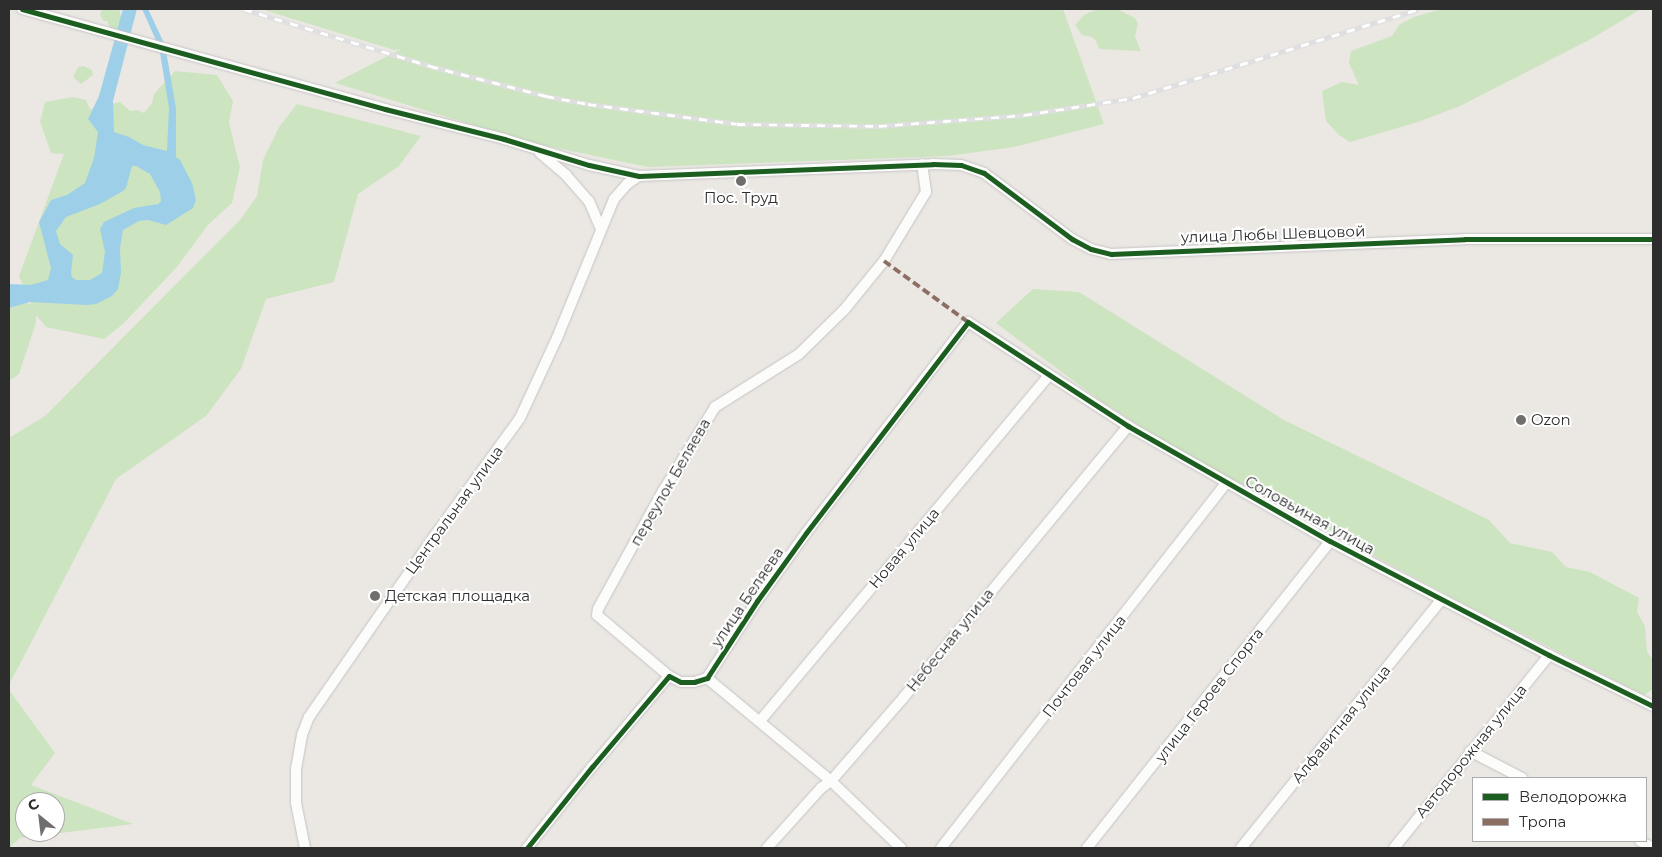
<!DOCTYPE html>
<html>
<head>
<meta charset="utf-8">
<style>
  body { margin:0 }
  #map { position:relative; width:1662px; height:857px; overflow:hidden; background:#ebe8e4; font-family:Montserrat,sans-serif }
  div>[style] { position:absolute }
  [style*='--x'] { left:calc(var(--x)*1px); top:calc(var(--y)*1px); width:calc(var(--w)*1px); rotate:calc(var(--a)*1deg) }
  .green>* { inset:0; background:#cce4bf }
  .water>* { inset:0; background:#9dd0e8 }
  .roads { filter:drop-shadow(0 0 1px #c5c4c4) drop-shadow(0 0 1px #c5c4c4) }
  .minor>* { height:10px; margin:-5px; padding:0 5px; transform-origin:5px; border-radius:5px; background:#fcfcfb }
  .rail>* { height:4.5px; margin-top:-2.25px; transform-origin:0; background:repeating-linear-gradient(90deg,#fff 0 8px,#dfdfe1 0 16px); box-sizing:border-box; border-block:1px solid #dfdfe1 }
  .quiet>* { height:4px; margin-top:-2px; transform-origin:0; background:repeating-linear-gradient(90deg,#8d6e63 0 8px,transparent 0 12px) }
  .cycleway>* { height:5px; margin:-2.5px; padding:0 2.5px; transform-origin:2.5px; border-radius:2.5px; background:#1b5e20 }
  .dots>* { width:14px; height:14px; translate:-50% -50%; box-sizing:border-box; border:2px solid #fff; border-radius:50% }
  span { translate:-50% -50%; white-space:nowrap; text-align:center; line-height:1.15; -webkit-text-stroke:4px #fff; paint-order:stroke }
  .poi-label { font-size:15px; color:#2d2d2d }
  .left { translate:0 -50%; text-align:left }
  .street-label { font-size:15px; color:#2d2d2d }
  .frame { position:absolute; inset:0; border:10px solid #2d2d2d; pointer-events:none }
  .legend { position:absolute; left:1472px; top:777px; width:175px; height:65px; box-sizing:border-box; background:#fff; border:1px solid #ababab; margin:0; padding:6px 9px; list-style:none; font-size:15px; color:#2d2d2d }
  .legend li { display:flex; align-items:center; gap:10px; height:25px }
  .legend b { width:25px; border:1px solid #ababab }
  .north { position:absolute; left:15px; top:792px; width:50px; height:50px; box-sizing:border-box; background:#fff; border:1px solid #ababab; border-radius:50%; rotate:331deg; font-size:14px; font-weight:700; line-height:20px; text-align:center; color:#2d2d2d }
  .north::after { content:''; display:block; margin:auto; width:18px; height:22px; background:#706e6d; clip-path:polygon(50% 0,100% 100%,50% 72%,0 100%) }
</style>
</head>
<body>
<div id="map">
  <div class="green">
    <i style="clip-path:polygon(102px 9px,119px 9px,122px 20px,121px 27px,114px 31px,109px 26px,107px 21px,103px 21px,100px 14px)"></i>
    <i style="clip-path:polygon(261px 9px,1063px 9px,1104px 124px,1014px 147px,948px 156px,648px 167px,533px 143px,335px 83px,401px 49px,394px 50px)"></i>
    <i style="clip-path:polygon(1097px 9px,1121px 9px,1121px 11px,1135px 18px,1138px 24px,1135px 36px,1141px 51px,1099px 49px,1096px 41px,1092px 37px,1082px 35px,1075px 25px,1084px 15px)"></i>
    <i style="clip-path:polygon(1442px 9px,1641px 9px,1591px 39px,1460px 106px,1418px 122px,1350px 142px,1339px 135px,1326px 121px,1322px 91px,1342px 82px,1359px 85px,1349px 63px,1351px 51px,1392px 36px,1399px 25px,1414px 17px)"></i>
    <i style="clip-path:polygon(84px 66px,92px 70px,93px 75px,81px 84px,73px 77px,78px 67px)"></i>
    <i style="clip-path:polygon(175px 71px,217px 75px,233px 101px,229px 123px,240px 167px,232px 203px,208px 225px,176px 268px,123px 324px,104px 339px,46px 327px,36px 315px,36px 323px,19px 374px,9px 381px,9px 308px,25px 303px,31px 304px,19px 276px,64px 154px,51px 153px,40px 122px,45px 102px,73px 97px,86px 100px,90px 109px,120px 102px,130px 111px,137px 110px,144px 113px,152px 103px,154px 94px)"></i>
    <i style="clip-path:polygon(297px 104px,421px 136px,399px 166px,358px 194px,334px 282px,266px 299px,241px 369px,206px 416px,116px 479px,9px 685px,9px 438px,45px 416px,240px 220px,257px 196px,263px 160px,279px 127px)"></i>
    <i style="clip-path:polygon(1033px 289px,1079px 292px,1284px 420px,1489px 520px,1510px 543px,1552px 552px,1566px 567px,1590px 572px,1639px 598px,1637px 612px,1645px 626px,1647px 652px,1653px 660px,1653px 689px,1644px 695px,1468px 606px,1182px 453px,1098px 399px,996px 323px)"></i>
    <i style="clip-path:polygon(evenodd,9px 690px,55px 753px,31px 785px,133px 824px,20px 838px,9px 848px,9px 690px,25px 802px,55px 802px,55px 832px,25px 832px,25px 802px)"></i>
  </div>
  <div class="water">
    <i style="clip-path:polygon(evenodd,123px 9px,137px 9px,113px 101px,114px 132px,129px 137px,143px 145px,167px 151px,169px 108px,159px 47px,142px 9px,148px 9px,165px 45px,176px 108px,176px 157px,180px 160px,192px 183px,196px 200px,193px 208px,166px 225px,148px 220px,139px 221px,123px 230px,120px 248px,121px 272px,118px 289px,112px 296px,96px 304px,87px 305px,30px 302px,9px 308px,9px 284px,31px 285px,48px 280px,51px 268px,39px 222px,51px 200px,67px 195px,85px 183px,94px 158px,98px 132px,88px 119px,99px 96px,123px 9px,132px 166px,136px 166px,150px 174px,160px 192px,161px 201px,158px 204px,134px 208px,104px 222px,100px 229px,105px 252px,102px 273px,90px 280px,76px 280px,72px 277px,71px 273px,73px 255px,60px 244px,56px 231px,66px 217px,100px 204px,123px 191px,126px 188px,132px 166px)"></i>
  </div>
  <div class="roads">
    <div class="minor">
      <i style="--x:22;--y:9;--w:377;--a:15.4"></i>
      <i style="--x:385;--y:109;--w:123;--a:14.1"></i>
      <i style="--x:504;--y:139;--w:89;--a:17"></i>
      <i style="--x:589;--y:165;--w:51;--a:12.4"></i>
      <i style="--x:639;--y:176;--w:294;--a:-2.3"></i>
      <i style="--x:933;--y:164;--w:28;--a:2"></i>
      <i style="--x:961;--y:165;--w:24;--a:19"></i>
      <i style="--x:984;--y:173;--w:110;--a:36.9"></i>
      <i style="--x:1072;--y:239;--w:21;--a:28"></i>
      <i style="--x:1091;--y:249;--w:21;--a:14"></i>
      <i style="--x:1111;--y:254;--w:354;--a:-2.4"></i>
      <i style="--x:1465;--y:239;--w:188;--a:0"></i>
      <i style="--x:540;--y:153;--w:34;--a:40"></i>
      <i style="--x:566;--y:175;--w:35;--a:49"></i>
      <i style="--x:589;--y:201;--w:30;--a:67"></i>
      <i style="--x:669;--y:676;--w:94;--a:-139.7"></i>
      <i style="--x:597;--y:615;--w:6;--a:-81"></i>
      <i style="--x:598;--y:609;--w:135;--a:-61.2"></i>
      <i style="--x:663;--y:491;--w:99;--a:-58.2"></i>
      <i style="--x:715;--y:407;--w:99;--a:-32.2"></i>
      <i style="--x:799;--y:354;--w:63;--a:-44.4"></i>
      <i style="--x:844;--y:310;--w:63;--a:-50.8"></i>
      <i style="--x:884;--y:261;--w:81;--a:-58.7"></i>
      <i style="--x:926;--y:192;--w:28;--a:-98"></i>
      <i style="--x:707;--y:678;--w:161;--a:39.7"></i>
      <i style="--x:831;--y:781;--w:97;--a:43.7"></i>
      <i style="--x:760;--y:721;--w:449;--a:-50.1"></i>
      <i style="--x:1470;--y:751;--w:59;--a:27.4"></i>
      <i style="--x:1640;--y:841;--w:15;--a:28"></i>
      <i style="--x:305;--y:848;--w:46;--a:-101.3"></i>
      <i style="--x:296;--y:803;--w:34;--a:-90"></i>
      <i style="--x:296;--y:769;--w:35;--a:-80"></i>
      <i style="--x:302;--y:735;--w:19;--a:-69"></i>
      <i style="--x:309;--y:717;--w:213;--a:-55.3"></i>
      <i style="--x:430;--y:542;--w:153;--a:-54"></i>
      <i style="--x:520;--y:418;--w:88;--a:-65.2"></i>
      <i style="--x:557;--y:338;--w:150;--a:-67.7"></i>
      <i style="--x:614;--y:199;--w:20;--a:-49"></i>
      <i style="--x:627;--y:184;--w:14;--a:-34"></i>
      <i style="--x:527;--y:848;--w:104;--a:-51.3"></i>
      <i style="--x:592;--y:767;--w:119;--a:-49.8"></i>
      <i style="--x:669;--y:676;--w:13;--a:27"></i>
      <i style="--x:681;--y:682;--w:13;--a:0"></i>
      <i style="--x:694;--y:682;--w:14;--a:-17"></i>
      <i style="--x:707;--y:678;--w:92;--a:-57"></i>
      <i style="--x:757;--y:601;--w:84;--a:-54.2"></i>
      <i style="--x:806;--y:533;--w:266;--a:-52.5"></i>
      <i style="--x:968;--y:322;--w:191;--a:33"></i>
      <i style="--x:1128;--y:426;--w:232;--a:29.7"></i>
      <i style="--x:1330;--y:541;--w:247;--a:27.5"></i>
      <i style="--x:1549;--y:655;--w:116;--a:26.1"></i>
      <i style="--x:767;--y:848;--w:81;--a:-48"></i>
      <i style="--x:821;--y:788;--w:12;--a:-35"></i>
      <i style="--x:831;--y:781;--w:111;--a:-49"></i>
      <i style="--x:904;--y:697;--w:352;--a:-50.4"></i>
      <i style="--x:941;--y:848;--w:464;--a:-52"></i>
      <i style="--x:1087;--y:848;--w:392;--a:-51.6"></i>
      <i style="--x:1241;--y:848;--w:319;--a:-51.1"></i>
      <i style="--x:1394;--y:848;--w:248;--a:-51.2"></i>
    </div>
  </div>
  <div class="rail">
    <i style="--x:244;--y:9;--w:195;--a:17"></i>
    <i style="--x:430;--y:66;--w:120;--a:14.5"></i>
    <i style="--x:546;--y:96;--w:43;--a:10.8"></i>
    <i style="--x:588;--y:104;--w:150;--a:7.6"></i>
    <i style="--x:737;--y:124;--w:142;--a:0.8"></i>
    <i style="--x:879;--y:126;--w:145;--a:-4.3"></i>
    <i style="--x:1024;--y:115;--w:110;--a:-8.9"></i>
    <i style="--x:1133;--y:98;--w:299;--a:-17.3"></i>
  </div>
  <div class="quiet">
    <i style="--x:884;--y:261;--w:104;--a:36"></i>
  </div>
  <div class="cycleway">
    <i style="--x:22;--y:9;--w:377;--a:15.4"></i>
    <i style="--x:385;--y:109;--w:123;--a:14.1"></i>
    <i style="--x:504;--y:139;--w:89;--a:17"></i>
    <i style="--x:589;--y:165;--w:51;--a:12.4"></i>
    <i style="--x:639;--y:176;--w:294;--a:-2.3"></i>
    <i style="--x:933;--y:164;--w:28;--a:2"></i>
    <i style="--x:961;--y:165;--w:24;--a:19"></i>
    <i style="--x:984;--y:173;--w:110;--a:36.9"></i>
    <i style="--x:1072;--y:239;--w:21;--a:28"></i>
    <i style="--x:1091;--y:249;--w:21;--a:14"></i>
    <i style="--x:1111;--y:254;--w:354;--a:-2.4"></i>
    <i style="--x:1465;--y:239;--w:188;--a:0"></i>
    <i style="--x:527;--y:848;--w:104;--a:-51.3"></i>
    <i style="--x:592;--y:767;--w:119;--a:-49.8"></i>
    <i style="--x:669;--y:676;--w:13;--a:27"></i>
    <i style="--x:681;--y:682;--w:13;--a:0"></i>
    <i style="--x:694;--y:682;--w:14;--a:-17"></i>
    <i style="--x:707;--y:678;--w:92;--a:-57"></i>
    <i style="--x:757;--y:601;--w:84;--a:-54.2"></i>
    <i style="--x:806;--y:533;--w:266;--a:-52.5"></i>
    <i style="--x:968;--y:322;--w:191;--a:33"></i>
    <i style="--x:1128;--y:426;--w:232;--a:29.7"></i>
    <i style="--x:1330;--y:541;--w:247;--a:27.5"></i>
    <i style="--x:1549;--y:655;--w:116;--a:26.1"></i>
  </div>
  <div class="dots">
    <i style="left:741px;top:181px;background:#706e6d"></i>
    <i style="left:1521px;top:420px;background:#706e6d"></i>
    <i style="left:375px;top:596px;background:#706e6d"></i>
  </div>
  <div class="poi-label">
    <span style="left:741px;top:198px">Пос. Труд</span>
    <span class="left" style="left:1531px;top:420px">Ozon</span>
    <span class="left" style="left:385px;top:596px">Детская площадка</span>
  </div>
  <div class="street-label">
    <span style="left:1273px;top:234px;rotate:-2deg">улица Любы Шевцовой</span>
    <span style="left:670px;top:482px;rotate:-60deg">переулок Беляева</span>
    <span style="left:454px;top:510px;rotate:-54deg">Центральная улица</span>
    <span style="left:1310px;top:515px;rotate:29deg">Соловьиная улица</span>
    <span style="left:904px;top:548px;rotate:-50deg">Новая улица</span>
    <span style="left:747px;top:597px;rotate:-56deg">улица Беляева</span>
    <span style="left:950px;top:640px;rotate:-51deg">Небесная улица</span>
    <span style="left:1084px;top:666px;rotate:-52deg">Почтовая улица</span>
    <span style="left:1209px;top:695px;rotate:-52deg">улица Героев Спорта</span>
    <span style="left:1341px;top:724px;rotate:-51deg">Алфавитная улица</span>
    <span style="left:1471px;top:751px;rotate:-51deg">Автодорожная улица</span>
  </div>
  <div class="frame"></div>
  <ul class="legend">
  <li><b style="height:6px;background:#1b5e20"></b>Велодорожка</li>
  <li><b style="height:6px;background:#8d6e63"></b>Тропа</li>
  </ul>
  <div class="north">С</div>
</div>
</body>
</html>
